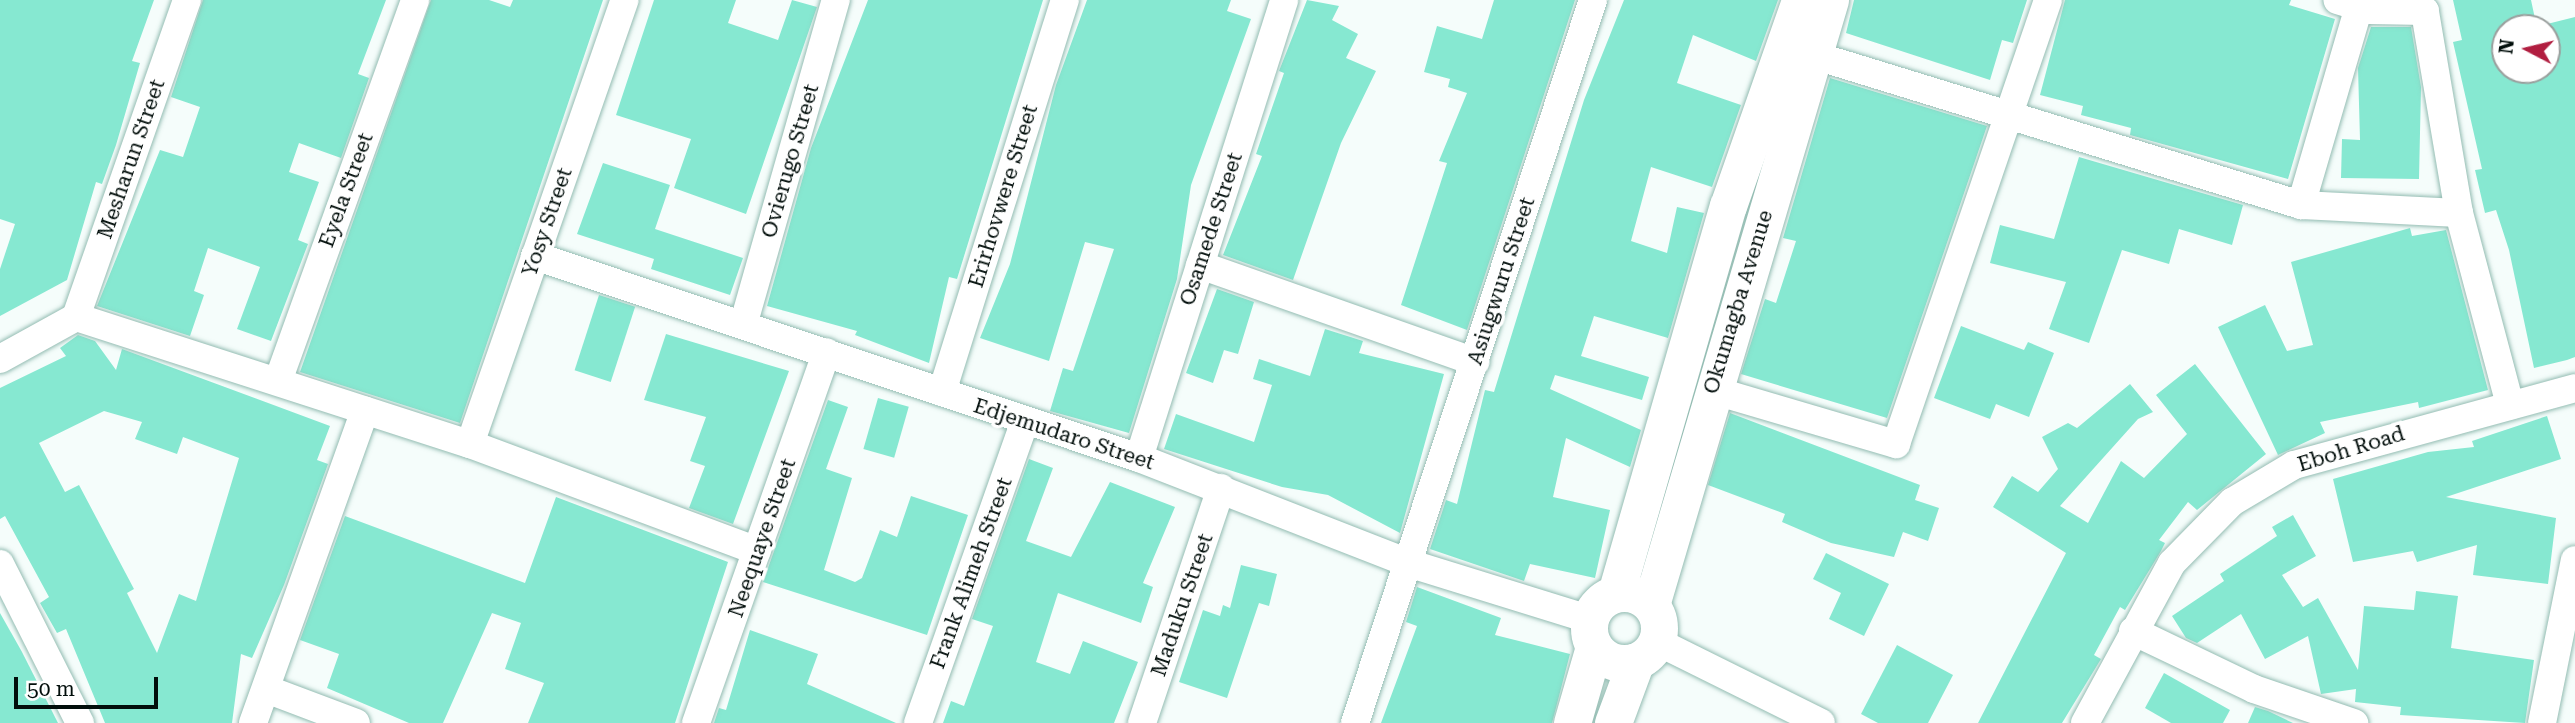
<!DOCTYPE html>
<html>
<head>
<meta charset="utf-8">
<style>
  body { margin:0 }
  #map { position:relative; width:2575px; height:723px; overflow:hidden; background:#f5fdfb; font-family:"Roboto Serif",serif }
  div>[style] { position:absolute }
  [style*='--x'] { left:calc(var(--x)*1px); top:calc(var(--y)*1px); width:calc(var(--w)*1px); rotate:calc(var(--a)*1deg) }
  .building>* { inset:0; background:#86e8d1; transform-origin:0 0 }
  .roads { filter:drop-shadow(0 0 2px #93bcb2) drop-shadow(0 0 2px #93bcb2) }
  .minor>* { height:28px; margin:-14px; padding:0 14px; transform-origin:14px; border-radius:14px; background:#fff }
  .major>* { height:37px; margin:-18.5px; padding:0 18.5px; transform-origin:18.5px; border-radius:18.5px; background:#fff }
  .major>.ring { margin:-18.5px; padding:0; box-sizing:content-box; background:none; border:37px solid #fff; border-radius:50% }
  span { translate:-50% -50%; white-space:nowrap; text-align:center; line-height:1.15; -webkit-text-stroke:7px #fff; paint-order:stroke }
  .street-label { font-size:21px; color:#020e0b }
  .north { position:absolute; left:2491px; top:14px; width:70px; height:70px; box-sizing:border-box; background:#fff; border:2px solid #9a9f9d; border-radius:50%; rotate:277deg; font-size:19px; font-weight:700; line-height:28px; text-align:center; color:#020e0b }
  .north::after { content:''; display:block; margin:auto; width:24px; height:32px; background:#b11e40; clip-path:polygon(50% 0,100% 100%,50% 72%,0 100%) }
  .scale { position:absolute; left:14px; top:677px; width:144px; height:32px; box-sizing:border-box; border:4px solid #020e0b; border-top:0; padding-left:9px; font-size:21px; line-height:24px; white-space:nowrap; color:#020e0b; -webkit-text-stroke:5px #fff; paint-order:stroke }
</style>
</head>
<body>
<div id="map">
  <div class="building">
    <i style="clip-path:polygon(0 0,154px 0,132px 61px,140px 63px,116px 145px,102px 184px,96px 182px,67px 280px,0 316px,0 269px,15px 224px,0 219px)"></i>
    <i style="clip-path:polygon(203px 0,386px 0,358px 74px,369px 78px,341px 158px,299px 143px,289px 172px,319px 182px,298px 240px,308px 244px,271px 341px,237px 329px,260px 267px,208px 248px,194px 291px,204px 295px,190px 336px,97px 306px,160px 150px,183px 157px,200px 107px,171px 97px)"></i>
    <i style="clip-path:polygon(431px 0,489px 0,510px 7px,513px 0,603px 0,460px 423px,300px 372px)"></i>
    <i style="clip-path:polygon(654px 0,736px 0,728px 23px,778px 40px,792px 0,817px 7px,746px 214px,674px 188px,691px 139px,616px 115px)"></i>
    <i style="clip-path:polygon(868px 0,1043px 0,957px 279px,949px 277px,929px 363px,855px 335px,857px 331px,767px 306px,811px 148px)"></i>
    <i style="clip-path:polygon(1087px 0,1231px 0,1227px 11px,1251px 19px,1191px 185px,1177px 279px,1129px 433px,1050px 411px,1063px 368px,1073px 371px,1114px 249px,1085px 242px,1049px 361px,980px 338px,1010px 264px,1056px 85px)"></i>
    <i style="clip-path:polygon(1307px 0,1339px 6px,1332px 20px,1358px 34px,1346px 58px,1376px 71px,1341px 143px,1293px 280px,1223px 255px,1262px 156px,1256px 154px,1284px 73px,1279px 71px)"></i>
    <i style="clip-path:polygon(1494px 0,1575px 0,1467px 330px,1401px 305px,1447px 163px,1439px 161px,1467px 93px,1448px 87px,1450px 79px,1424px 72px,1437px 26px,1482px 39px)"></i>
    <i style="clip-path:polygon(1624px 0,1778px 0,1756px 61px,1693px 35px,1677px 83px,1741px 105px,1712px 187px,1651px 167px,1631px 241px,1667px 253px,1677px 207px,1704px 213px,1668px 338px,1594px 316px,1581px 356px,1649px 377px,1642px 400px,1555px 375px,1550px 389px,1641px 430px,1630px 467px,1566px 438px,1553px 497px,1610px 510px,1595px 578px,1530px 564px,1524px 581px,1430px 549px,1446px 500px,1457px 504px,1485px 390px,1494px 392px,1584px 100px)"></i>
    <i style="clip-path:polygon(1854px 0,2027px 0,2013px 43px,2002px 40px,1990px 80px,1846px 33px)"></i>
    <i style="clip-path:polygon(2065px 0,2291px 0,2289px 5px,2335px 19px,2288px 179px,2130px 135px,2131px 128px,2081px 115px,2083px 106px,2040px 95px)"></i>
    <i style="clip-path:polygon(2453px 0,2531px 0,2537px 28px,2505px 28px,2505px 74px,2550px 70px,2547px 24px,2575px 17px,2575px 357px,2567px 360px,2534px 368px,2509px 250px,2496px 210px,2485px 213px,2475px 170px,2482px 169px,2453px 42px,2462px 40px)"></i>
    <i style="clip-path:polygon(2371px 27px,2411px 27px,2421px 87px,2419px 179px,2341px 178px,2342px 139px,2360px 140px,2358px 68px)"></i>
    <i style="clip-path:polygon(1830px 78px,1987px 126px,1887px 418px,1741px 374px,1765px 299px,1776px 303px,1796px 241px,1783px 238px)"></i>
    <i style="clip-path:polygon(2079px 157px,2243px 205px,2232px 245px,2179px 229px,2169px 264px,2122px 250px,2089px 343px,2049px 329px,2066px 282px,1990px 263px,2000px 225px,2054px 239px)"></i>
    <i style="clip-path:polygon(603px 163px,670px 185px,655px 229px,743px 258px,730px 295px,651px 269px,654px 259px,577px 234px)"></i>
    <i style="clip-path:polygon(2410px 228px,2412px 236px,2446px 230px,2488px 390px,2419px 408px,2418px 402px,2320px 422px,2325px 433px,2278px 455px,2218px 327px,2265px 305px,2287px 351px,2313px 345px,2291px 262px)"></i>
    <i style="clip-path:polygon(1217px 289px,1254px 302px,1238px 354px,1224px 350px,1213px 383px,1186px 373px)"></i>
    <i style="left:599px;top:295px;width:38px;height:79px;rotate:18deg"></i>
    <i style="clip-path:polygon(1961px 326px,2024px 350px,2028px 342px,2054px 353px,2029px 417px,1996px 404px,1990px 419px,1934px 398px)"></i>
    <i style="clip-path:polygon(1325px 329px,1363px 341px,1359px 353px,1444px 374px,1400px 533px,1328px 495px,1282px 487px,1164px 449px,1176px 414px,1254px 442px,1272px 385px,1253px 379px,1259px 359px,1310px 376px)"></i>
    <i style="clip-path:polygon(666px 334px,789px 371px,733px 524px,689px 508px,705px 466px,690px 461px,706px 417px,644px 400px)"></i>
    <i style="clip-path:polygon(evenodd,78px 335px,95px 341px,116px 370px,122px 349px,330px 426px,317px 460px,328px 464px,284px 585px,252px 658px,241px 654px,232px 723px,105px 723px,66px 629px,57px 633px,40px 603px,49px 597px,5px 516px,0 519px,0 388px,66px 356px,60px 348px,78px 335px,104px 411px,142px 422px,135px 439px,177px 454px,183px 437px,239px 458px,196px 601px,179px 594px,157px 653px,127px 593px,134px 589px,79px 485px,65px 492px,39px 443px,104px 411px)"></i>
    <i style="clip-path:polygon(2195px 364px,2266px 454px,2197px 510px,2188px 502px,2159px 540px,2165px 543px,2161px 551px,2125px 610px,2120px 607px,2094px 655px,2101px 659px,2062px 723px,1978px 723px,2066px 553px,1993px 507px,2012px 476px,2038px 492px,2058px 469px,2042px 437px,2068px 423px,2077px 428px,2130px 384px,2153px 412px,2138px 419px,2060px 506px,2088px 523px,2121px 461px,2144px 478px,2187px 434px,2156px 395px)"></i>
    <i style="left:878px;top:398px;width:32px;height:53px;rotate:16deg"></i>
    <i style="clip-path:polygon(828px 400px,848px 407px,826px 469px,852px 478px,824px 570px,855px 582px,862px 578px,880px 530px,897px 537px,911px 496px,968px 515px,927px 635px,763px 582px)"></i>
    <i style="clip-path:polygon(1730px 413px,1920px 485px,1915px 500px,1939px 508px,1928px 541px,1903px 532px,1894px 557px,1831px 543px,1782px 522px,1785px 514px,1708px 485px)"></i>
    <i style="clip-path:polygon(2547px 416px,2561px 459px,2446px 497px,2556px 518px,2548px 584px,2473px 575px,2477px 545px,2417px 562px,2413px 551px,2353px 562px,2333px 479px,2428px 452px,2474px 447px,2472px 441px)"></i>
    <i style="clip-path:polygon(1029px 459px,1053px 468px,1026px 541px,1071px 557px,1110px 482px,1175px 507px,1143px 583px,1153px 587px,1141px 623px,1058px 593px,1036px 662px,1070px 674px,1083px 641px,1138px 662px,1114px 723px,943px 723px,951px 701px,964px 706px,993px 626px,972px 619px)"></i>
    <i style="clip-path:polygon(556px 497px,728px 562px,675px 723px,528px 723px,544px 683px,505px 669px,521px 623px,492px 613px,443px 723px,409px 723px,327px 688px,339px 654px,300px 640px,345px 516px,525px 583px)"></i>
    <i style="clip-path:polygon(2293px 515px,2316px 556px,2282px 575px,2303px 607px,2318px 598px,2358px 670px,2364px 606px,2414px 610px,2416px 591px,2458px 596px,2451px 648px,2534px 660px,2525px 723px,2400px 715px,2401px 707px,2355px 702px,2356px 689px,2321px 694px,2308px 636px,2265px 659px,2241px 614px,2197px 643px,2186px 638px,2172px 616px,2224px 581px,2220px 574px,2277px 536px,2272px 527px)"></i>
    <i style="clip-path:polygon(1826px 553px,1889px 584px,1864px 636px,1829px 619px,1841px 593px,1813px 579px)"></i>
    <i style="clip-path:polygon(1241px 565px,1277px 574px,1269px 606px,1259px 603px,1227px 698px,1179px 682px,1203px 610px,1220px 616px,1223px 605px,1230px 608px)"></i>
    <i style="clip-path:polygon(1417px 587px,1501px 618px,1495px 635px,1570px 654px,1552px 723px,1381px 723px,1417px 626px,1406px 622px)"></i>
    <i style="clip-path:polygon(0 613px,22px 652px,58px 723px,0 723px)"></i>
    <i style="clip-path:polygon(750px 630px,818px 654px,807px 684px,896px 723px,714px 723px,719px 708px,726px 710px)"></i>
    <i style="clip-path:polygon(1897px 645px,1953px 675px,1928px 723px,1878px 723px,1861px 714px)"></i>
    <i style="clip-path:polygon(2164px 673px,2230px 710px,2223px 723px,2171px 723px,2145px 708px)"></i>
    <i style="clip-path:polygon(2255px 707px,2268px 711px,2293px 723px,2248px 723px)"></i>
  </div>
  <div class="roads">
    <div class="minor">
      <i style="--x:1813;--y:55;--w:511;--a:17.09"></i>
      <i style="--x:2301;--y:205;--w:158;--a:2.9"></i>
      <i style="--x:2459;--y:213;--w:205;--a:-99.6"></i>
      <i style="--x:2425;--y:11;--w:55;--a:-179"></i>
      <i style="--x:2370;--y:10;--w:34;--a:-163"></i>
      <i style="--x:2301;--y:205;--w:206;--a:-73.7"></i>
      <i style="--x:2459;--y:213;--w:199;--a:75.1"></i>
      <i style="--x:535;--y:256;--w:637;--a:18.49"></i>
      <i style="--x:1139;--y:458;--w:289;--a:21.3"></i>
      <i style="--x:1408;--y:563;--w:189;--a:17.2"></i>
      <i style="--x:1200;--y:265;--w:292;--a:19.4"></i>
      <i style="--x:76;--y:317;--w:336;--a:-70.7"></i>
      <i style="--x:744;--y:322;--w:335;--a:-74.1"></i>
      <i style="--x:0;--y:359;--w:87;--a:-28.9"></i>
      <i style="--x:76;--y:317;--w:414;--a:17.9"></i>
      <i style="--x:470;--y:444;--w:306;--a:20.4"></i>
      <i style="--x:278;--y:381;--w:405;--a:-70.2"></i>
      <i style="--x:1712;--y:390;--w:192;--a:16.4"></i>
      <i style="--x:1896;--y:444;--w:469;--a:-71.1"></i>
      <i style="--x:942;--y:392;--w:411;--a:-72.6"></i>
      <i style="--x:470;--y:444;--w:470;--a:-70.8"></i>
      <i style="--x:1139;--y:458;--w:480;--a:-72.4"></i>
      <i style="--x:0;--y:564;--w:178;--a:63.3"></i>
      <i style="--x:2133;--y:631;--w:134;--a:25.6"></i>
      <i style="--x:2254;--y:689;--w:106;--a:18.8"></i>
      <i style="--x:1656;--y:641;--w:184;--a:26.4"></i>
      <i style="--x:266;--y:689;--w:96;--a:20.7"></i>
      <i style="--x:253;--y:723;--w:332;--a:-70.3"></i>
      <i style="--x:696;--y:723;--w:393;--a:-70.6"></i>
      <i style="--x:918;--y:723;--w:318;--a:-70.5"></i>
      <i style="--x:1142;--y:723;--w:248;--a:-71.4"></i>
      <i style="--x:1355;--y:723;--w:761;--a:-71.78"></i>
      <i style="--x:2085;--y:723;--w:182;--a:-61.5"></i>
      <i style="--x:2172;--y:563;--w:86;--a:-45.5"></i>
      <i style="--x:2232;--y:502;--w:72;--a:-30.8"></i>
      <i style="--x:2294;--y:465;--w:291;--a:-15.3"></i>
      <i style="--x:2542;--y:723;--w:166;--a:-78.6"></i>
    </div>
    <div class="major">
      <i class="ring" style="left:1589px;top:593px;width:33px;height:33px"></i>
      <i style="--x:1616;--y:593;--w:403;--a:-73.9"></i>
      <i style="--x:1728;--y:206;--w:218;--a:-70.7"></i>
      <i style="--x:1651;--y:605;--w:631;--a:-73.52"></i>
      <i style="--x:1572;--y:723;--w:79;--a:-73.9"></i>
      <i style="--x:1613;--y:723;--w:66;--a:-69.6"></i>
    </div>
  </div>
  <div class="street-label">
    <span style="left:131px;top:159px;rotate:-71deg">Mesharun Street</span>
    <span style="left:790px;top:161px;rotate:-74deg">Ovierugo Street</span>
    <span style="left:346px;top:190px;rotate:-70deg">Eyela Street</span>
    <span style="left:1003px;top:196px;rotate:-73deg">Erirhovwere Street</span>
    <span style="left:547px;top:222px;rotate:-71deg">Yosy Street</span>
    <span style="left:1211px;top:229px;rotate:-72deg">Osamede Street</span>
    <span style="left:1501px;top:281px;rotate:-72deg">Asiugwuru Street</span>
    <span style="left:1738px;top:302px;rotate:-73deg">Okumagba Avenue</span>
    <span style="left:1064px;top:434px;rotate:18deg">Edjemudaro Street</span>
    <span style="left:2351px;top:449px;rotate:-17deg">Eboh Road</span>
    <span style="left:762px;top:538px;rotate:-71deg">Neequaye Street</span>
    <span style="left:971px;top:573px;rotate:-70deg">Frank Alimeh Street</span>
    <span style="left:1182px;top:605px;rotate:-71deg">Maduku Street</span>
  </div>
  <div class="north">N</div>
  <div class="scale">50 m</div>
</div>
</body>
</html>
